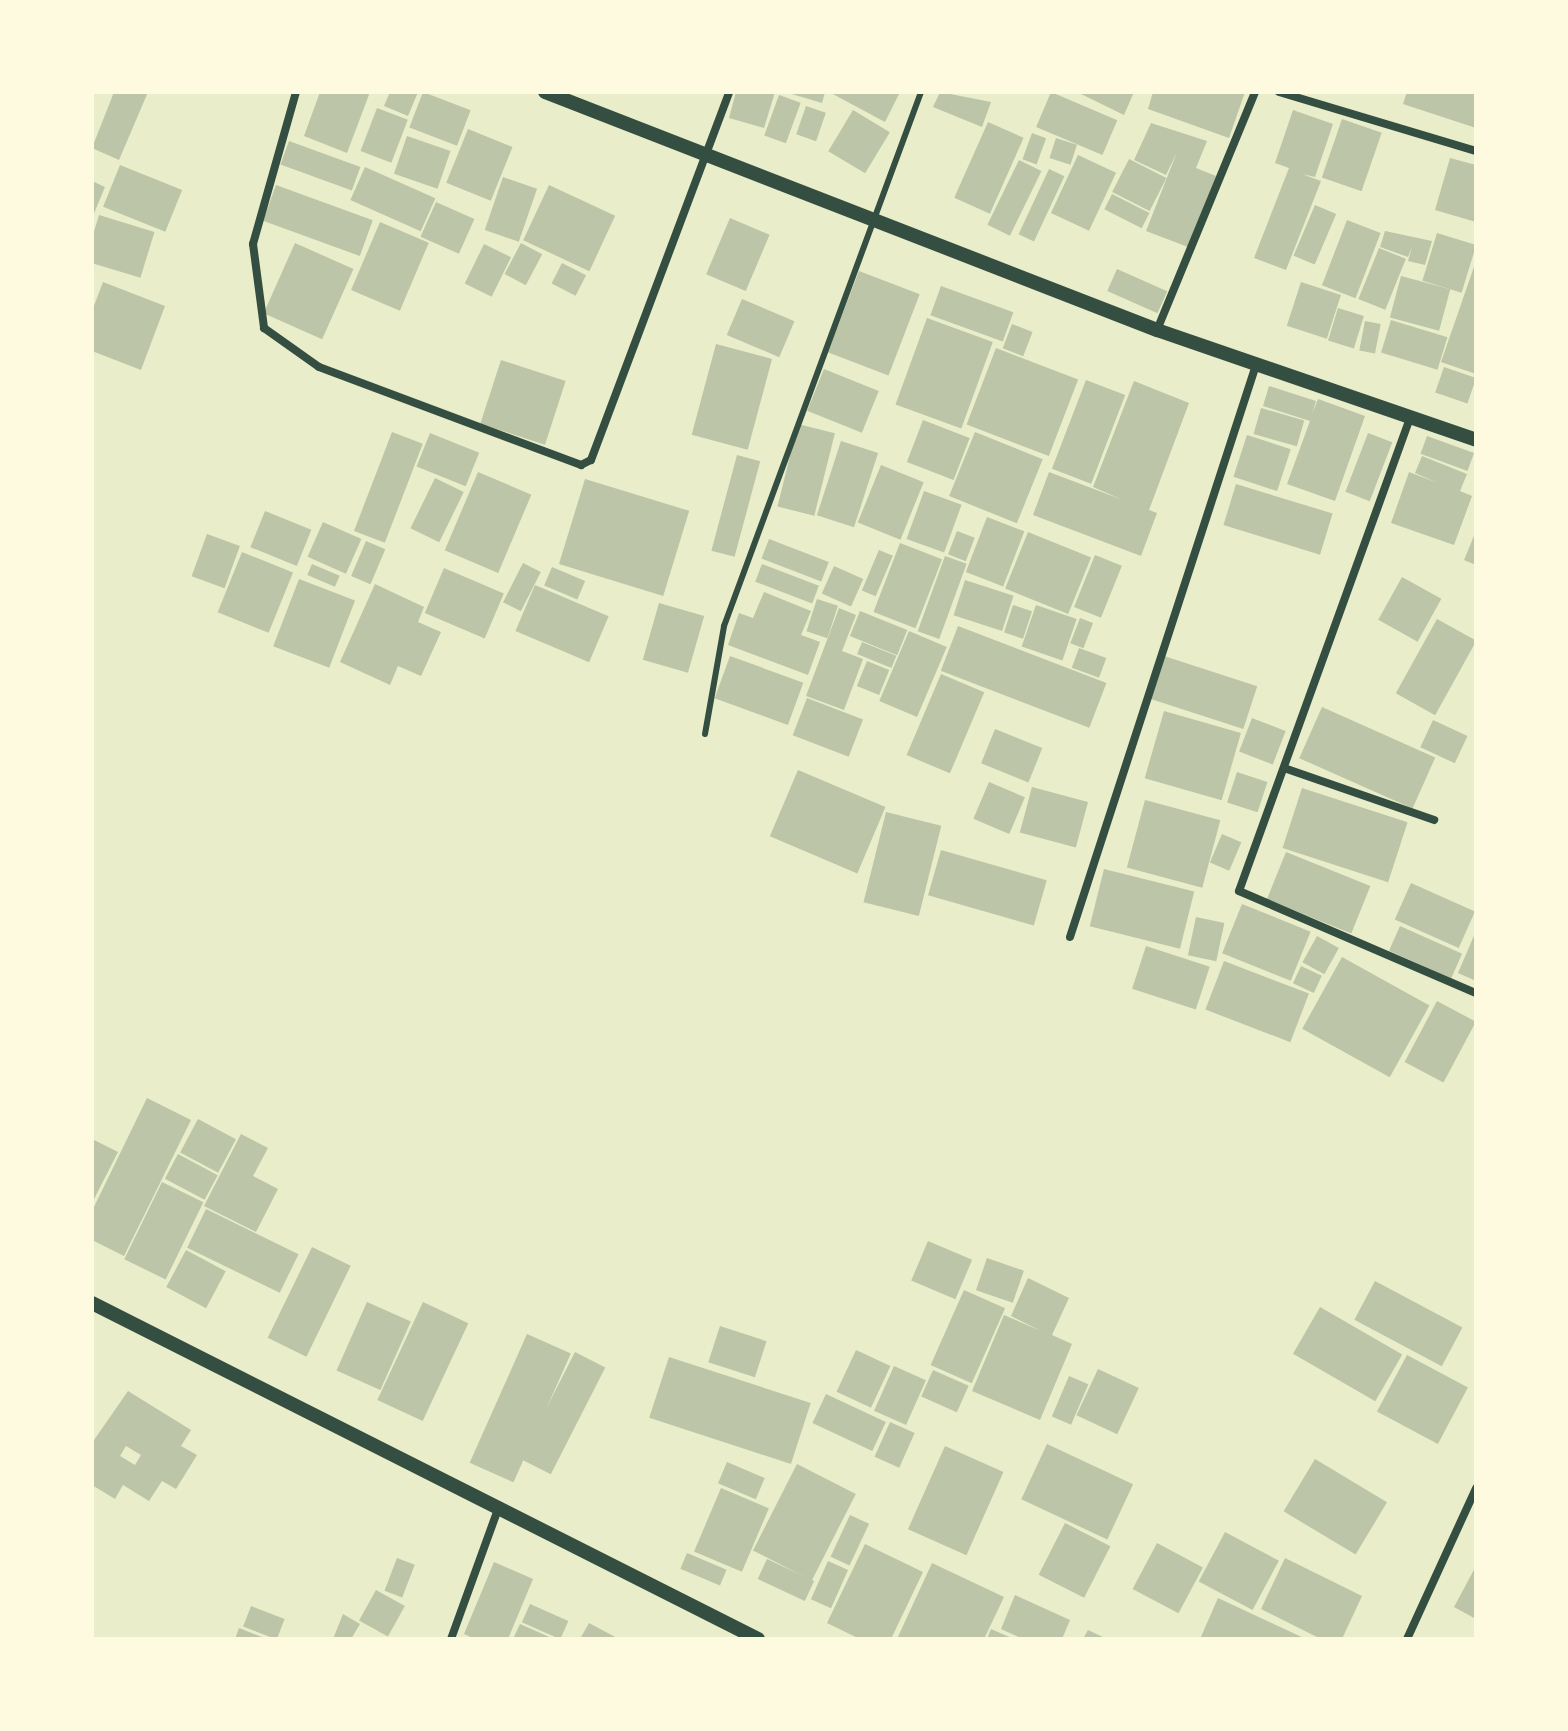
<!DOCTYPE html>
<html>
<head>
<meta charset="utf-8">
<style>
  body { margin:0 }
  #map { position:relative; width:1568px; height:1731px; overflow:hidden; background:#e9edc9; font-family:"Public Sans",sans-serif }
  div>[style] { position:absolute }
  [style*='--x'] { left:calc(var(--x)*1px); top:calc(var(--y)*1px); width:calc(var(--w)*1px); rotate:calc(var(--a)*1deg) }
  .building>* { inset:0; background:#bcc5a7; transform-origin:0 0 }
  .service>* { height:6px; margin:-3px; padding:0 3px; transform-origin:3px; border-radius:3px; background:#344e41 }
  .minor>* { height:8px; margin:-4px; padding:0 4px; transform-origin:4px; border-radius:4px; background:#344e41 }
  .tertiary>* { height:14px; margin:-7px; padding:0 7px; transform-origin:7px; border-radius:7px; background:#344e41 }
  span { translate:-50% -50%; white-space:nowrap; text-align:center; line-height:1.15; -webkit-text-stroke:8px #fefae0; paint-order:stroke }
  .frame { position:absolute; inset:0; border:94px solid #fefae0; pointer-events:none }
</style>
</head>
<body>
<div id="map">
  <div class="building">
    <i style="clip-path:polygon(114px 92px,148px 92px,119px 160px,92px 148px)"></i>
    <i style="clip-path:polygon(320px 92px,370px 92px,347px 153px,304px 136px)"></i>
    <i style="clip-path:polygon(390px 92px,418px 92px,408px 116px,384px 106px)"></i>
    <i style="left:423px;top:92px;width:51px;height:38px;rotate:21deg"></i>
    <i style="clip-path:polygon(736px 92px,775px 92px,764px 128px,729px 118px)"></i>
    <i style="clip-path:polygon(785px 92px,825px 92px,822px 103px)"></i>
    <i style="clip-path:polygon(829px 92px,900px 92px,885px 122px)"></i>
    <i style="clip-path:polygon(940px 92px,991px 102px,982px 127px,933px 107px)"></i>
    <i style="left:1051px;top:92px;width:72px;height:38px;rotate:23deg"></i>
    <i style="clip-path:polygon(1077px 92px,1134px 92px,1124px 115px)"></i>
    <i style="clip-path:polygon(1153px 92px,1245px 92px,1229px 138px,1148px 109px)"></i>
    <i style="clip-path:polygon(1407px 92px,1476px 92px,1476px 128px,1403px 104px)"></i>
    <i style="left:779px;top:95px;width:23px;height:43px;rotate:20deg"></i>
    <i style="left:806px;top:106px;width:21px;height:30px;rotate:19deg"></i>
    <i style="left:377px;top:108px;width:33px;height:46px;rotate:21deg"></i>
    <i style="left:853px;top:110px;width:43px;height:48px;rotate:31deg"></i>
    <i style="clip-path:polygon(1293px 110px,1333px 124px,1315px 177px,1302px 174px,1321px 181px,1286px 270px,1254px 258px,1289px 168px,1275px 163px)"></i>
    <i style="left:1342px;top:119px;width:42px;height:62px;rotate:19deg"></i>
    <i style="left:988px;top:122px;width:39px;height:83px;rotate:24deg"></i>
    <i style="clip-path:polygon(1151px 123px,1207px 141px,1196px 168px,1216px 176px,1188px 247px,1146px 231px,1177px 152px,1166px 175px,1134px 160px)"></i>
    <i style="left:468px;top:129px;width:48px;height:58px;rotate:22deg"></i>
    <i style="left:1032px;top:133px;width:15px;height:28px;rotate:20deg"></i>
    <i style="left:407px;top:136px;width:46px;height:40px;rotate:19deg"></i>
    <i style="left:1056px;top:138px;width:22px;height:21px;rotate:18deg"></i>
    <i style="left:289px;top:141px;width:76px;height:25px;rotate:20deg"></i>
    <i style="left:1078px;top:155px;width:42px;height:64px;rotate:25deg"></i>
    <i style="clip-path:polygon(1450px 158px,1476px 165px,1476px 222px,1435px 210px)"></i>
    <i style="left:1129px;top:159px;width:42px;height:37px;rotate:27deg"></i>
    <i style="left:1019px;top:160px;width:25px;height:72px;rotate:26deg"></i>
    <i style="left:120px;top:165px;width:67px;height:45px;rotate:22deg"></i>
    <i style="left:365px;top:167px;width:77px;height:36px;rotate:24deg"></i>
    <i style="left:1049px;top:169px;width:17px;height:72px;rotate:25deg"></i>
    <i style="left:503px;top:177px;width:36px;height:56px;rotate:19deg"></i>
    <i style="clip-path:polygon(92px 181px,105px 187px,92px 218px)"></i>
    <i style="left:276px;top:185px;width:103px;height:38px;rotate:20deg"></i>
    <i style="left:549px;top:185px;width:73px;height:61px;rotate:25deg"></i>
    <i style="left:1112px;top:194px;width:42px;height:17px;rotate:27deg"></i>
    <i style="left:436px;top:202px;width:42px;height:38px;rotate:24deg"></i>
    <i style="left:1315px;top:205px;width:23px;height:55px;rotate:23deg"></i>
    <i style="left:99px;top:215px;width:58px;height:48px;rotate:17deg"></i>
    <i style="left:730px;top:218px;width:43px;height:61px;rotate:23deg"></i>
    <i style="left:1347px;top:220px;width:36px;height:70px;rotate:21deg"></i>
    <i style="left:380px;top:222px;width:53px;height:74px;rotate:23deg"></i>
    <i style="clip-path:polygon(1385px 231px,1432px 241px,1425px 265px,1408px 261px,1412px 247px,1408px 257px,1380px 247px)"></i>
    <i style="left:1437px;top:233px;width:41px;height:50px;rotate:17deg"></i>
    <i style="left:295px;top:243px;width:64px;height:77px;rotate:24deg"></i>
    <i style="left:521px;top:243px;width:24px;height:35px;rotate:28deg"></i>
    <i style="left:484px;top:244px;width:30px;height:44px;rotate:26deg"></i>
    <i style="left:1379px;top:248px;width:29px;height:55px;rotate:22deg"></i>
    <i style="clip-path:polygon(1476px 261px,1476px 374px,1441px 362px)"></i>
    <i style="left:562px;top:263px;width:27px;height:23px;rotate:27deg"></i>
    <i style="left:1117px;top:269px;width:55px;height:24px;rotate:24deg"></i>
    <i style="left:859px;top:271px;width:65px;height:87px;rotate:21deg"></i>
    <i style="left:1401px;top:276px;width:51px;height:43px;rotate:15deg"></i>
    <i style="clip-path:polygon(103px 282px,165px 306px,141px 370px,92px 351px,92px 311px)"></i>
    <i style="left:1301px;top:282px;width:42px;height:46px;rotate:18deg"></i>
    <i style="left:941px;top:286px;width:77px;height:31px;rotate:20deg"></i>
    <i style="left:742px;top:299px;width:57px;height:39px;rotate:23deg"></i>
    <i style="left:1338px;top:308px;width:27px;height:34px;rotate:17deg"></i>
    <i style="left:927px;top:318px;width:70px;height:92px;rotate:20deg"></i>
    <i style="left:1391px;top:320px;width:59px;height:34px;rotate:17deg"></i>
    <i style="left:1365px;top:321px;width:16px;height:30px;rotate:11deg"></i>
    <i style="left:1012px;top:324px;width:22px;height:26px;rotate:21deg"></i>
    <i style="left:716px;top:344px;width:58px;height:94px;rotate:15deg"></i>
    <i style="left:996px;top:348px;width:88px;height:82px;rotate:21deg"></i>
    <i style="left:501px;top:360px;width:68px;height:67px;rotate:18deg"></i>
    <i style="left:1444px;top:367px;width:34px;height:27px;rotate:19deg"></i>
    <i style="left:824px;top:369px;width:59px;height:45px;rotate:22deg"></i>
    <i style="left:1086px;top:380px;width:42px;height:95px;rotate:21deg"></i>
    <i style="clip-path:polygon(1134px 381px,1189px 403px,1149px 510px,1157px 513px,1141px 556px,1033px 515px,1049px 472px,1123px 500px,1093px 487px)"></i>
    <i style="clip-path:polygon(1269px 386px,1316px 401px,1312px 414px,1318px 399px,1365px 416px,1335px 501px,1287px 484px,1310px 421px,1263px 406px)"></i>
    <i style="left:1261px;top:408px;width:45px;height:27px;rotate:16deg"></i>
    <i style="left:923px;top:420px;width:50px;height:45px;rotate:21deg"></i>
    <i style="left:798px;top:424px;width:38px;height:85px;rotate:14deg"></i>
    <i style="left:392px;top:432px;width:33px;height:106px;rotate:21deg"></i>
    <i style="left:975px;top:432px;width:73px;height:69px;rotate:22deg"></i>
    <i style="left:430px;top:433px;width:53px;height:36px;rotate:22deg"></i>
    <i style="left:1368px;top:433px;width:26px;height:63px;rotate:21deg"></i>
    <i style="left:1247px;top:435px;width:46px;height:44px;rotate:18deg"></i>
    <i style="left:1427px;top:436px;width:50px;height:19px;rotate:20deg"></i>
    <i style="left:841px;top:441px;width:39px;height:78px;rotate:18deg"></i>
    <i style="left:737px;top:455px;width:24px;height:99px;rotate:15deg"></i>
    <i style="clip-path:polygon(1422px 456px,1467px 474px,1460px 491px,1472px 496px,1454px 545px,1391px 523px,1409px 472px,1438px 483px,1415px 473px)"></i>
    <i style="left:881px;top:465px;width:46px;height:62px;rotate:22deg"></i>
    <i style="left:478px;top:472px;width:58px;height:85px;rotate:23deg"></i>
    <i style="left:435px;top:478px;width:32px;height:56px;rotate:26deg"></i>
    <i style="left:585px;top:479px;width:109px;height:89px;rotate:17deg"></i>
    <i style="left:1236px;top:484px;width:101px;height:43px;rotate:17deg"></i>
    <i style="left:924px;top:491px;width:40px;height:51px;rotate:20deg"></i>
    <i style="left:265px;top:511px;width:50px;height:39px;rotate:22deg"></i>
    <i style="left:987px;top:517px;width:40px;height:59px;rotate:21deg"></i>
    <i style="left:323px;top:522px;width:42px;height:38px;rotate:24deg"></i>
    <i style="left:957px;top:531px;width:19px;height:25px;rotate:21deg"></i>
    <i style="clip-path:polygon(1476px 531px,1476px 565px,1464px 560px)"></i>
    <i style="left:1028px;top:532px;width:68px;height:61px;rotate:22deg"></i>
    <i style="left:207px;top:534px;width:35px;height:45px;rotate:20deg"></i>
    <i style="left:769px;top:539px;width:64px;height:21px;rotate:21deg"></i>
    <i style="left:366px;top:541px;width:21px;height:38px;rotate:23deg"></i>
    <i style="left:900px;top:543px;width:45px;height:74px;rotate:21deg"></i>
    <i style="left:879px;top:550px;width:15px;height:44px;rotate:23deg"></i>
    <i style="left:242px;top:552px;width:55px;height:65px;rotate:22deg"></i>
    <i style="left:1095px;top:555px;width:29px;height:56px;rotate:22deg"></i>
    <i style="left:945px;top:556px;width:23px;height:80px;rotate:20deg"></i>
    <i style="left:523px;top:563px;width:20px;height:44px;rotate:27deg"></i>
    <i style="left:312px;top:564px;width:30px;height:12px;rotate:23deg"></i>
    <i style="left:762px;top:564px;width:61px;height:19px;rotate:21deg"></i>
    <i style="left:834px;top:566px;width:32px;height:30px;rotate:24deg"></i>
    <i style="left:552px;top:567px;width:36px;height:20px;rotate:23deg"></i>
    <i style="left:444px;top:568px;width:65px;height:49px;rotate:23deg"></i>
    <i style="left:1402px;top:577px;width:45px;height:49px;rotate:29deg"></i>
    <i style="left:299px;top:579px;width:60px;height:72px;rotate:21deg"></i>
    <i style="left:965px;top:580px;width:51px;height:37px;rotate:18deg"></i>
    <i style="clip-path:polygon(375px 584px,424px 607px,418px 622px,441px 632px,421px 676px,398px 666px,390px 685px,340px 662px)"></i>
    <i style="left:535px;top:585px;width:80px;height:50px;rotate:23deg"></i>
    <i style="clip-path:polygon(764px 592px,811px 611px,801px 635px,820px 642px,808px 675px,728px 645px,739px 613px,753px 618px)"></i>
    <i style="left:817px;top:599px;width:22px;height:34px;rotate:18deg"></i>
    <i style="left:659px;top:603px;width:47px;height:59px;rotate:16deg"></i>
    <i style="left:1013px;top:605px;width:20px;height:29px;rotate:18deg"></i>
    <i style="left:1036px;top:605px;width:43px;height:44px;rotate:19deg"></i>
    <i style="clip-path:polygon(839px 608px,856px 615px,842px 651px,863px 659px,844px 710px,806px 696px)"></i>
    <i style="left:860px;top:611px;width:51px;height:27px;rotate:22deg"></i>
    <i style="left:1080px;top:618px;width:14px;height:27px;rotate:21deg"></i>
    <i style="left:1437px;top:619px;width:45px;height:85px;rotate:29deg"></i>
    <i style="left:958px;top:626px;width:159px;height:48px;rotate:21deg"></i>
    <i style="left:909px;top:631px;width:41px;height:76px;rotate:23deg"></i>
    <i style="left:862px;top:642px;width:37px;height:13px;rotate:22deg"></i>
    <i style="left:1079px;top:648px;width:29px;height:21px;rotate:20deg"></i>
    <i style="left:730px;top:656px;width:78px;height:45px;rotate:20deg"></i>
    <i style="left:1164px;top:656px;width:98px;height:45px;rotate:18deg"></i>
    <i style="left:867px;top:661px;width:24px;height:27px;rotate:22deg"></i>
    <i style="left:941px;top:674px;width:47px;height:88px;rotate:23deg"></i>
    <i style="left:807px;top:698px;width:60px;height:40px;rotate:21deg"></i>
    <i style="left:1322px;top:707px;width:124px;height:56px;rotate:24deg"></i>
    <i style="left:1164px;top:711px;width:80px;height:70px;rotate:16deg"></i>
    <i style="left:1252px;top:718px;width:36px;height:36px;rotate:21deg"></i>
    <i style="left:1433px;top:720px;width:38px;height:30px;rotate:25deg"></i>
    <i style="left:995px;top:729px;width:51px;height:37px;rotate:22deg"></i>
    <i style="left:798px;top:770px;width:95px;height:72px;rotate:23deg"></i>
    <i style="left:1237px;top:772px;width:32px;height:32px;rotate:18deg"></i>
    <i style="left:989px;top:782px;width:39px;height:40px;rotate:23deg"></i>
    <i style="left:1032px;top:787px;width:58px;height:47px;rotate:15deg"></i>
    <i style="left:1302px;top:788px;width:111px;height:63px;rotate:18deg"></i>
    <i style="left:1145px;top:800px;width:78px;height:70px;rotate:15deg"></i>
    <i style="left:886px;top:812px;width:57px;height:93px;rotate:14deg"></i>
    <i style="left:1222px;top:834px;width:21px;height:31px;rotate:23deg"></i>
    <i style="left:941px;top:850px;width:110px;height:47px;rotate:16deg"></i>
    <i style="left:1286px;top:852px;width:91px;height:51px;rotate:22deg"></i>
    <i style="left:1104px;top:869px;width:93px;height:59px;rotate:14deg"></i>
    <i style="left:1411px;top:883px;width:70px;height:40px;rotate:24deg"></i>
    <i style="left:1242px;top:904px;width:74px;height:53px;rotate:22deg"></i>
    <i style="left:1196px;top:917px;width:29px;height:39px;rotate:12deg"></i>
    <i style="left:1400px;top:926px;width:68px;height:27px;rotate:24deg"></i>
    <i style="clip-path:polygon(1476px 931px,1476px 981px,1458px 973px)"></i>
    <i style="left:1317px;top:936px;width:25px;height:30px;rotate:29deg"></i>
    <i style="left:1146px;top:946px;width:67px;height:45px;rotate:18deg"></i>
    <i style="left:1342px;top:957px;width:100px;height:82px;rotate:29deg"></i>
    <i style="left:1224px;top:961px;width:91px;height:52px;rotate:21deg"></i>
    <i style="left:1301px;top:966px;width:23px;height:19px;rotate:25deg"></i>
    <i style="left:1437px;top:1001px;width:44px;height:69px;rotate:28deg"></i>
    <i style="clip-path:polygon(147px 1098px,191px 1120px,124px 1256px,92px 1240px,92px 1211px)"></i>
    <i style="left:198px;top:1119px;width:43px;height:38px;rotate:28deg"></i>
    <i style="clip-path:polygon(241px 1134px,268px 1148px,253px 1176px,278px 1189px,256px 1232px,204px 1206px)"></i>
    <i style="clip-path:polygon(92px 1139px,118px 1152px,92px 1203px)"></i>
    <i style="left:178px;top:1154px;width:45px;height:28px;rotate:28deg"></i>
    <i style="left:162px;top:1182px;width:46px;height:86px;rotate:26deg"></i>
    <i style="left:206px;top:1209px;width:103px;height:43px;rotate:26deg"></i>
    <i style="left:928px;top:1241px;width:48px;height:43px;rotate:23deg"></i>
    <i style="left:312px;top:1247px;width:43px;height:101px;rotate:26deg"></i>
    <i style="left:186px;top:1250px;width:45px;height:42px;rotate:28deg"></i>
    <i style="left:987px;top:1258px;width:39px;height:34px;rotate:19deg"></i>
    <i style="clip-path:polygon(1028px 1278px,1069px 1298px,1052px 1335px,1072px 1344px,1040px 1420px,972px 1391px,1004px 1315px,1041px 1331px,1011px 1316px)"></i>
    <i style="left:1375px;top:1281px;width:99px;height:44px;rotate:28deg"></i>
    <i style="left:964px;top:1290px;width:45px;height:82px;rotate:24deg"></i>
    <i style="left:367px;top:1302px;width:48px;height:75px;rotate:24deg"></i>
    <i style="left:423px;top:1302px;width:50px;height:108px;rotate:25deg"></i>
    <i style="left:1320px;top:1307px;width:95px;height:54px;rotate:30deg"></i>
    <i style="left:720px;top:1326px;width:49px;height:38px;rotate:18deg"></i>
    <i style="left:527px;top:1334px;width:48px;height:141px;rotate:24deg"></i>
    <i style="left:856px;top:1350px;width:38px;height:46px;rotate:25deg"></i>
    <i style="left:575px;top:1352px;width:34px;height:120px;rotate:27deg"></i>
    <i style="left:1407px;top:1355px;width:69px;height:64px;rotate:28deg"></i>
    <i style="left:669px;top:1357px;width:149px;height:64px;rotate:18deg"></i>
    <i style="left:894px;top:1366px;width:35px;height:49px;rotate:24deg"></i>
    <i style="left:1098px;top:1369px;width:45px;height:51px;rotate:25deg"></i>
    <i style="left:933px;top:1370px;width:39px;height:29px;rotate:24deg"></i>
    <i style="left:1069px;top:1376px;width:21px;height:44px;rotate:23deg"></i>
    <i style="clip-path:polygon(evenodd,128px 1391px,191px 1430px,181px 1446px,197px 1455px,176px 1489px,162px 1481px,149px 1501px,123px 1485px,115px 1499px,92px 1485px,92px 1443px,128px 1391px,126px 1446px,141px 1455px,135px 1465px,120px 1456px,126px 1446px)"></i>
    <i style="left:826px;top:1394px;width:66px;height:32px;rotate:25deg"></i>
    <i style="left:890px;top:1422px;width:27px;height:38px;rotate:24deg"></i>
    <i style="left:1047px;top:1444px;width:95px;height:61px;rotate:25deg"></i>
    <i style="left:945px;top:1446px;width:64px;height:91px;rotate:24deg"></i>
    <i style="left:1315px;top:1459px;width:84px;height:61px;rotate:31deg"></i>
    <i style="left:727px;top:1462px;width:41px;height:23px;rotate:23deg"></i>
    <i style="left:797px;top:1464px;width:66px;height:97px;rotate:27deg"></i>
    <i style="left:721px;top:1488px;width:52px;height:69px;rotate:23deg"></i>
    <i style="left:850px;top:1515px;width:21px;height:46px;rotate:25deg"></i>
    <i style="left:1065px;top:1523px;width:51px;height:58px;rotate:27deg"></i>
    <i style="left:1225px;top:1532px;width:61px;height:56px;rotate:28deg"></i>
    <i style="left:1157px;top:1543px;width:52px;height:52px;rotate:28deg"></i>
    <i style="clip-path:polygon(865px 1544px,923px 1572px,891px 1639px,860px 1639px,827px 1623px)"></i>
    <i style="left:687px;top:1553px;width:43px;height:17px;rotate:23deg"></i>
    <i style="left:397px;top:1558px;width:19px;height:35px;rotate:21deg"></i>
    <i style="clip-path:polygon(1285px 1558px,1362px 1596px,1342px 1639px,1321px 1639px,1261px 1609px)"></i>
    <i style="left:767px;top:1559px;width:52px;height:22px;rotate:25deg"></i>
    <i style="left:828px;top:1561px;width:22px;height:42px;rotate:24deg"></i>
    <i style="clip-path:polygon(494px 1562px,533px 1579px,508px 1639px,475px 1639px,464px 1634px)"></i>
    <i style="clip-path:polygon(932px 1563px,1004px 1597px,984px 1639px,897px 1639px)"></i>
    <i style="clip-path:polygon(1476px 1566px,1476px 1619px,1454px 1607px)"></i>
    <i style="left:376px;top:1590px;width:33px;height:35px;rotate:29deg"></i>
    <i style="clip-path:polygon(1015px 1595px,1070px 1620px,1062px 1639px,1023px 1639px,1001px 1629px)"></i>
    <i style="clip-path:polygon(1218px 1598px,1306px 1639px,1200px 1639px)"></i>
    <i style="left:530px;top:1604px;width:42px;height:20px;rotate:24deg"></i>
    <i style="left:251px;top:1606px;width:36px;height:22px;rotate:21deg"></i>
    <i style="clip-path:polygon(343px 1614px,360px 1624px,351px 1639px,333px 1639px)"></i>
    <i style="clip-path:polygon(589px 1623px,619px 1639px,580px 1639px)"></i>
    <i style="clip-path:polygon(520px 1624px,554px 1639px,513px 1639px)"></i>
    <i style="clip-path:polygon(239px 1628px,267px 1639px,235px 1639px)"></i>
    <i style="clip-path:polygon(991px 1629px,1014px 1639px,987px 1639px)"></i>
    <i style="clip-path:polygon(1088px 1630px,1107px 1639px,1083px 1639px)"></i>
  </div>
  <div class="service">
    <i style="--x:705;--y:734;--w:110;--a:-80"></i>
    <i style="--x:724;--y:626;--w:569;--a:-69.75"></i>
  </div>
  <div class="minor">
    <i style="--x:296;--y:92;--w:158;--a:105.8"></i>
    <i style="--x:253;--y:244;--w:85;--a:82.5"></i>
    <i style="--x:264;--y:328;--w:67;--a:35.3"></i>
    <i style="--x:319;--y:367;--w:280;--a:20.5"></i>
    <i style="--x:581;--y:465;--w:11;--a:-27"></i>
    <i style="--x:591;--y:460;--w:393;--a:-69.4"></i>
    <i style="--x:1279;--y:92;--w:206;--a:16.7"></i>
    <i style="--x:1157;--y:330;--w:257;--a:-67.6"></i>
    <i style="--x:1410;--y:418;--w:503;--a:109.88"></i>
    <i style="--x:1239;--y:891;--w:258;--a:23.3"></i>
    <i style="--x:1284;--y:768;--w:159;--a:19.1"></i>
    <i style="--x:1070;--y:937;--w:601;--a:-71.99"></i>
    <i style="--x:451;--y:1639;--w:135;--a:-70.1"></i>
    <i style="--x:1407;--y:1639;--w:166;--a:-65.4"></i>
  </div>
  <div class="tertiary">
    <i style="--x:545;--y:92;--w:657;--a:21.25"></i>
    <i style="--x:1157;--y:330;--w:337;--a:19"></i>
    <i style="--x:92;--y:1303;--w:746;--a:26.77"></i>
  </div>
  <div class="frame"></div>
</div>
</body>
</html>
